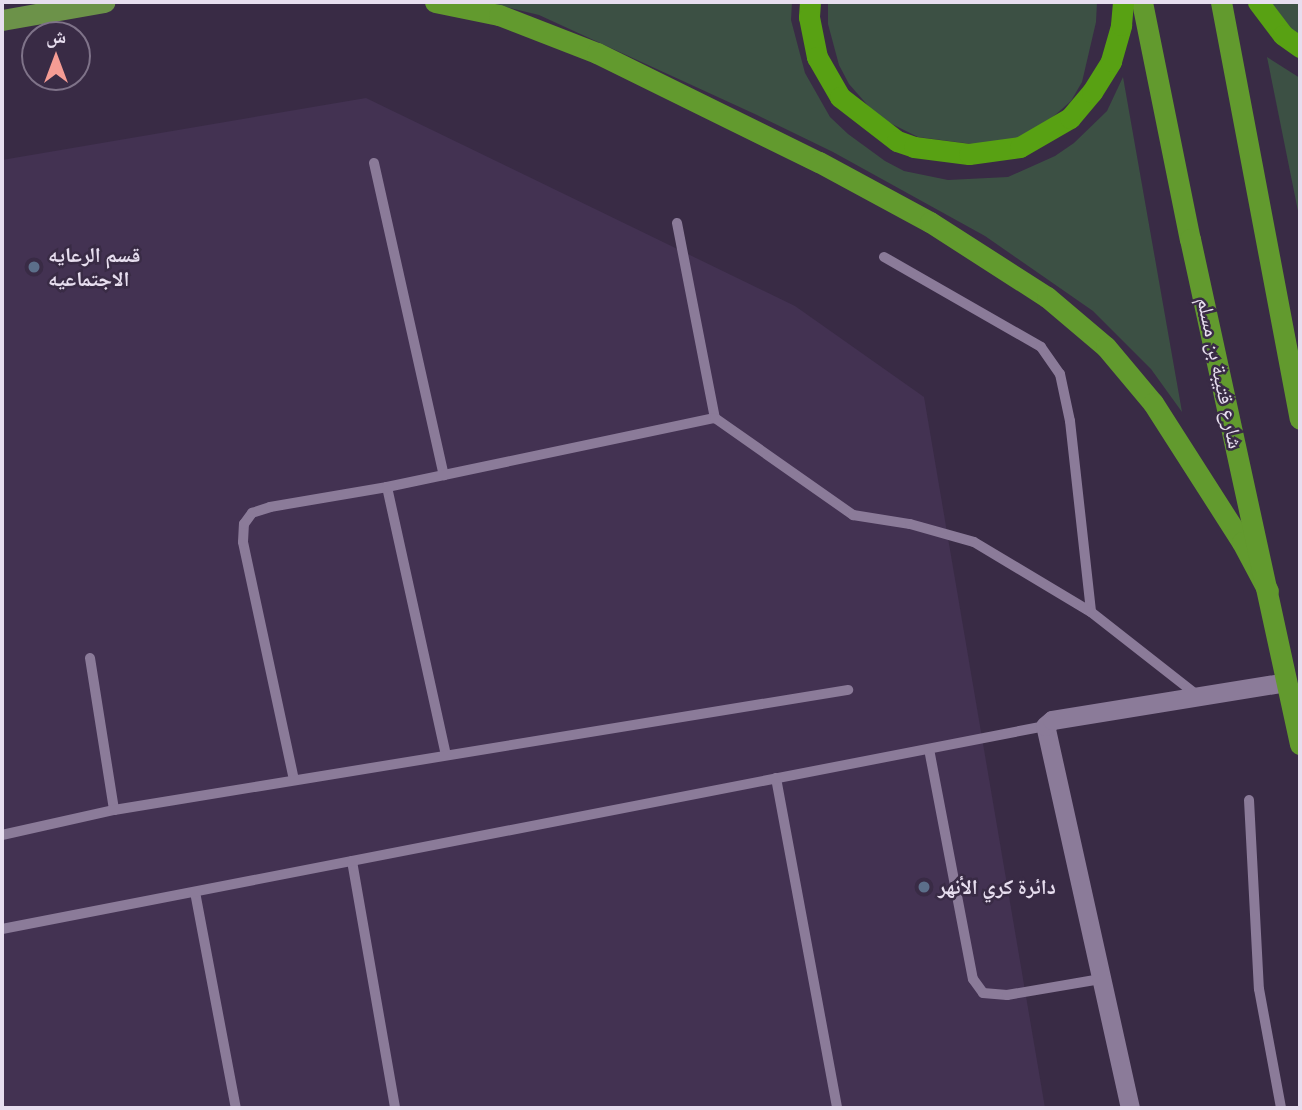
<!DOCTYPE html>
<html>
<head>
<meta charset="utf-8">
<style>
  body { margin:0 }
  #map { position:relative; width:1302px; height:1110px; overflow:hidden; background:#392b45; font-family:Poppins,"Noto Naskh Arabic",sans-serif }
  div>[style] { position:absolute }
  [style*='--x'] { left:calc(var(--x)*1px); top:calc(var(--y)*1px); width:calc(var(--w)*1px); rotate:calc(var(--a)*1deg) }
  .built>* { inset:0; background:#433252 }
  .green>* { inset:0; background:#3c5044 }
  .service>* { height:10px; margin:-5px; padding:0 5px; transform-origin:5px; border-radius:5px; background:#8b7b99 }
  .minor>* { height:19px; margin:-9.5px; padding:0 9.5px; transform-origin:9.5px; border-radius:9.5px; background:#8b7b99 }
  .primary>* { height:21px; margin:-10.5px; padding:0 10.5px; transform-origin:10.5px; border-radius:10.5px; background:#6c9249 }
  .trunk>* { height:21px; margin:-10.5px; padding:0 10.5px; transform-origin:10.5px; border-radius:10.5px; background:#629a2e }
  .motorway>* { height:21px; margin:-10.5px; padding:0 10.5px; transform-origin:10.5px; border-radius:10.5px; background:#58a113 }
  .dots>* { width:19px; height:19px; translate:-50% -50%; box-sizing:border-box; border:4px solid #392b45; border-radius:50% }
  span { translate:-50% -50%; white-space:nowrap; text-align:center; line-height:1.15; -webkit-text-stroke:5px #392b45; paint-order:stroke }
  .poi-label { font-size:21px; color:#e7deef; font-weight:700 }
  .left { translate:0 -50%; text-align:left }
  .street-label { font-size:21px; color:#e7deef }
  .frame { position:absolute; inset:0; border:4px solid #e7deef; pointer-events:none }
  .north { position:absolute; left:21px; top:21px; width:70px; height:70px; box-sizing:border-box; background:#392b45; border:2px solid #7f7389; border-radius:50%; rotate:0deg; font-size:19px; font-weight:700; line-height:28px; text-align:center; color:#e7deef }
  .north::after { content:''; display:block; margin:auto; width:24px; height:32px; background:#f59c94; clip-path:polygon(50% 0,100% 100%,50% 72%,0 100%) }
</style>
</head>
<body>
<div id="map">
  <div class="built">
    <i style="clip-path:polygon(366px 98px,795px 306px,924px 397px,1045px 1108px,2px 1108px,2px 160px)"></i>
  </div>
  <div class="green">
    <i style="clip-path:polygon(485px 2px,792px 2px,791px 20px,805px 73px,830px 117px,848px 134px,885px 161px,904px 171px,948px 180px,1008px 177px,1055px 156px,1074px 143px,1107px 111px,1123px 77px,1182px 412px,1151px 369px,1093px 311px,985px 236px,833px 152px,757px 115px,539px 15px)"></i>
    <i style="clip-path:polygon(828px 2px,1097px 2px,1096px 22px,1082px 82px,1071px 101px,1046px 123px,1023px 137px,980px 145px,918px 137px,878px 117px,849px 84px,839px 65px,828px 24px)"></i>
    <i style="clip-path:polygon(1270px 2px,1300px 2px,1300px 40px,1292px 33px)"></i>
    <i style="clip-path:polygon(1267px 57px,1300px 78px,1300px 221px)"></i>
  </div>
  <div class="service">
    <i style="--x:374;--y:163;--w:320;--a:77.4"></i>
    <i style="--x:677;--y:223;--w:199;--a:79"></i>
    <i style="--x:884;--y:257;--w:181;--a:29.8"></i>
    <i style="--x:1041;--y:347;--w:33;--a:55"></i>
    <i style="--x:1060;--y:374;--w:48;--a:78"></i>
    <i style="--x:1070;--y:421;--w:192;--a:83.7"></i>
    <i style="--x:387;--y:487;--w:274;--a:77.6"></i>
    <i style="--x:90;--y:658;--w:154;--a:81"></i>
    <i style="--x:929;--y:749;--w:234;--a:79.2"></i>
    <i style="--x:973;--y:979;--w:17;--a:54"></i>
    <i style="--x:983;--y:993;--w:24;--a:5"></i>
    <i style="--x:1007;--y:995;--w:95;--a:-9.7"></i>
    <i style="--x:776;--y:778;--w:336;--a:79.5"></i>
    <i style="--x:294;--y:780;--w:243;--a:-102.1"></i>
    <i style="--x:243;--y:542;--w:18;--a:-87"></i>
    <i style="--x:244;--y:524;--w:14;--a:-54"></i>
    <i style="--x:252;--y:513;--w:19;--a:-18"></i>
    <i style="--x:270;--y:507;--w:119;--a:-9.7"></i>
    <i style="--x:387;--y:487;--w:335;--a:-11.9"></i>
    <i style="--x:715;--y:418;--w:169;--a:35.1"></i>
    <i style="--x:853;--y:515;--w:58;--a:9"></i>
    <i style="--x:910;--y:524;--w:66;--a:15.7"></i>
    <i style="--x:974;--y:542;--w:136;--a:30.9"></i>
    <i style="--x:1091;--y:612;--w:136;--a:38.1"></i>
    <i style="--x:1249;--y:800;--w:189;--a:87"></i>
    <i style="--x:1259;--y:989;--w:121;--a:79.5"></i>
    <i style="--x:2;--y:835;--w:115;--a:-12.6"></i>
    <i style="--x:114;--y:810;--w:744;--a:-9.29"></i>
    <i style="--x:352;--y:861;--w:251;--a:80.1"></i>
    <i style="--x:195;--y:892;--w:220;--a:79.3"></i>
    <i style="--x:2;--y:929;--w:1063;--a:-11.01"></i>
  </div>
  <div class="minor">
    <i style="--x:1130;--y:1108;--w:391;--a:-102.5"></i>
    <i style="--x:1045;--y:726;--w:9;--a:-41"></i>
    <i style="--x:1052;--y:720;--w:238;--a:-9.2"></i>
  </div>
  <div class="primary">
    <i style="--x:2;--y:20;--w:104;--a:-10"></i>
  </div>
  <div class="trunk">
    <i style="--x:435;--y:2;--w:65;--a:11.5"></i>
    <i style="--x:499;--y:15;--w:105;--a:21.2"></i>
    <i style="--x:597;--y:53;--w:247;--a:26.2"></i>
    <i style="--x:819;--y:162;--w:126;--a:28.4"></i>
    <i style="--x:930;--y:222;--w:139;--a:32.7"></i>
    <i style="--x:1047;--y:297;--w:77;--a:40.3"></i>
    <i style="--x:1106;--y:347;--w:73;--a:50"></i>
    <i style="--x:1153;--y:403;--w:165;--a:57.4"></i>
    <i style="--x:1242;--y:542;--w:55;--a:62"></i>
    <i style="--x:1142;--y:2;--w:242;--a:78.6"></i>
    <i style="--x:1190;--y:239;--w:517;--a:77.71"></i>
    <i style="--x:1221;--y:2;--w:424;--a:79.3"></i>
  </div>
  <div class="motorway">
    <i style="--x:810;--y:2;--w:15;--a:94"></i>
    <i style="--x:809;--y:17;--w:41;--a:78.7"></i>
    <i style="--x:817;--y:57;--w:46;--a:60.1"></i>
    <i style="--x:840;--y:97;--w:72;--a:37.7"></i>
    <i style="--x:897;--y:141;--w:18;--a:19"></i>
    <i style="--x:914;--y:147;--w:55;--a:7.3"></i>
    <i style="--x:969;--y:154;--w:51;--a:-7.8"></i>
    <i style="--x:1020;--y:147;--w:58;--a:-30.1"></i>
    <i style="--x:1070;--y:118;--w:34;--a:-50"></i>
    <i style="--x:1092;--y:92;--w:36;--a:-58"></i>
    <i style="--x:1111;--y:61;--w:37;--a:-74"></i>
    <i style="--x:1121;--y:25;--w:23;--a:-85"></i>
    <i style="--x:1258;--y:2;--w:41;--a:52.9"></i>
    <i style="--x:1283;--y:35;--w:21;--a:35"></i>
  </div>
  <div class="dots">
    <i style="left:34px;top:267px;background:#5c6f8a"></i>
    <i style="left:924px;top:887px;background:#5c6f8a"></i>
  </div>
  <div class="poi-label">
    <span class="left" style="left:48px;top:267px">قسم الرعايه<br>الاجتماعيه</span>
    <span class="left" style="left:938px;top:887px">دائرة كري الأنهر</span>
  </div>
  <div class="street-label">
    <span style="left:1220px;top:373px;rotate:78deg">شارع قتيبة بن مسلم</span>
  </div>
  <div class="frame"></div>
  <div class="north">ش</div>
</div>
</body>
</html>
